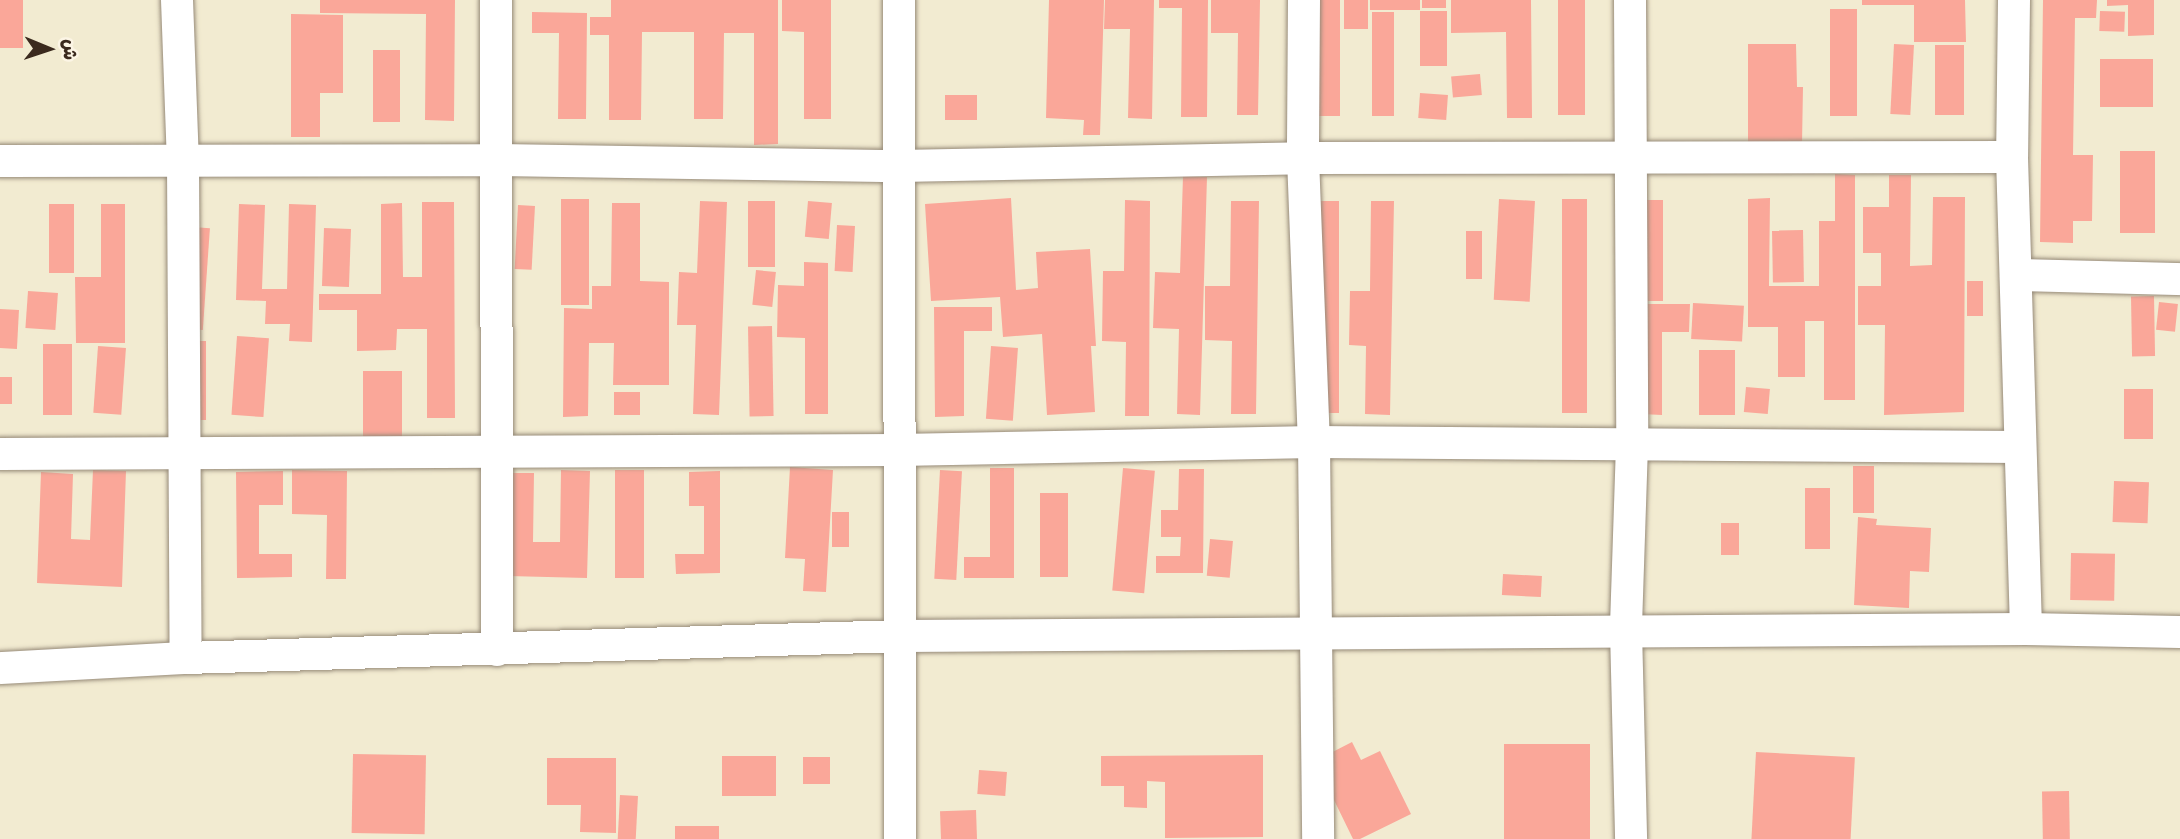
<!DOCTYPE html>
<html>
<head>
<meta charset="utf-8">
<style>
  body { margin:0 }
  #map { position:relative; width:2180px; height:839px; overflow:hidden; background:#f2ebd1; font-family:"Comic Neue","Playpen Sans Arabic",sans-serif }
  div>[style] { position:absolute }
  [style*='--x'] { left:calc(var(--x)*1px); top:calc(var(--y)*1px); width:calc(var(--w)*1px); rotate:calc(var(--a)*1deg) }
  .building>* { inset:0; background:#faa799; transform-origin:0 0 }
  .roads { filter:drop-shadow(0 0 2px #968a78) drop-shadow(0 0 2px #968a78) }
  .minor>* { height:32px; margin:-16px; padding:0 16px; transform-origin:16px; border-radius:16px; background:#fff }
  span { translate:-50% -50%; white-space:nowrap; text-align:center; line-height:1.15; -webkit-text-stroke:5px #fcf5e5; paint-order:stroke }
  .north { position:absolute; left:14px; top:14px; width:70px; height:70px; -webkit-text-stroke:5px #fcf5e5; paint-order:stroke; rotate:92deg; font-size:19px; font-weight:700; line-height:28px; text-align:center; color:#3b2a1e }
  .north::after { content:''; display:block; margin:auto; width:24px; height:32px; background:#3b2a1e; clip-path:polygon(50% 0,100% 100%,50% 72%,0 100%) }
</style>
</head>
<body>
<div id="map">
  <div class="building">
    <i style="left:0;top:0;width:23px;height:48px"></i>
    <i style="clip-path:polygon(320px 0,455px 0,454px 121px,425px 120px,426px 14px,320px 13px)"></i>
    <i style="clip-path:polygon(611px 0,778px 0,778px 144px,754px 145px,754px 33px,724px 33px,723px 119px,694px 119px,694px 32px,642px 32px,641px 120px,609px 120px,609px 35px,590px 35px,590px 17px,611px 17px)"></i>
    <i style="clip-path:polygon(782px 0,831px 0,831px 119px,804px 119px,804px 32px,782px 31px)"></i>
    <i style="clip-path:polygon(1049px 0,1104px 0,1100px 135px,1083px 135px,1084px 120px,1046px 118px)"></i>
    <i style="clip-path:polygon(1105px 0,1154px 0,1152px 119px,1128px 118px,1130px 29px,1104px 29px)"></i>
    <i style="clip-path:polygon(1159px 0,1208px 0,1207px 117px,1181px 117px,1182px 8px,1159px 8px)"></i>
    <i style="clip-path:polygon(1211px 0,1260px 0,1258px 115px,1237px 115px,1238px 33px,1211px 33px)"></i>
    <i style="left:1317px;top:0;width:23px;height:116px"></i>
    <i style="left:1344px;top:0;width:24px;height:29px"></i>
    <i style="left:1370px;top:0;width:50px;height:10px"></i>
    <i style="left:1422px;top:0;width:24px;height:8px"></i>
    <i style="clip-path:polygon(1451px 0,1531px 0,1532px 118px,1507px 118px,1506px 32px,1451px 33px)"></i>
    <i style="left:1558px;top:0;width:27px;height:115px"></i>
    <i style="clip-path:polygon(1862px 0,1965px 0,1966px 42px,1914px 42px,1914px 5px,1862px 5px)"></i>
    <i style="clip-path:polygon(2043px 0,2097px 0,2096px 18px,2075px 18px,2073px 155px,2093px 155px,2092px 221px,2073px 221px,2073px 243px,2040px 242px)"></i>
    <i style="clip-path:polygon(2107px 0,2154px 0,2154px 35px,2128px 36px,2128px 5px,2107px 6px)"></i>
    <i style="left:1830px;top:9px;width:27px;height:107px"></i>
    <i style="left:1420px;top:11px;width:27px;height:55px"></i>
    <i style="left:2100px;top:11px;width:25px;height:20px;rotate:2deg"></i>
    <i style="clip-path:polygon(532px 12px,587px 13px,586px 119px,558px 119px,559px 33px,532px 33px)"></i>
    <i style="left:1372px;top:12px;width:22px;height:104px"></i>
    <i style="clip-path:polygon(291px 14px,343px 15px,343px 93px,320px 93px,320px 137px,291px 137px)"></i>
    <i style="clip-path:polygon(1748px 44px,1796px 44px,1797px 87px,1803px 87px,1802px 144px,1748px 143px)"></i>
    <i style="left:1894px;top:44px;width:20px;height:70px;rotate:3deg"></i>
    <i style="left:1935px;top:45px;width:29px;height:70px"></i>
    <i style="left:373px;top:50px;width:27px;height:72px"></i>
    <i style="left:2100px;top:59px;width:53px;height:48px"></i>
    <i style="left:1480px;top:74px;width:21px;height:29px;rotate:85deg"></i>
    <i style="left:1420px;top:93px;width:28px;height:25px;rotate:4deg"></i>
    <i style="left:945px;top:95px;width:32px;height:25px"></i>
    <i style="left:2120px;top:151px;width:35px;height:82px"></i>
    <i style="clip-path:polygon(1835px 174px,1855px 175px,1855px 400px,1824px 400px,1824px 321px,1805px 321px,1805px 377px,1778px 377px,1778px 327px,1748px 327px,1748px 199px,1770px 198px,1769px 286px,1819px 286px,1819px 221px,1835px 221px)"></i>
    <i style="clip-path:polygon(1889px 175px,1911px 175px,1910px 266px,1932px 265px,1933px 197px,1965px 197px,1964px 412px,1884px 415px,1885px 325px,1858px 325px,1858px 286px,1881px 286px,1881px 253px,1863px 253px,1863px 207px,1889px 207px)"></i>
    <i style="clip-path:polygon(1183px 176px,1207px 177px,1200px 415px,1177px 414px,1179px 329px,1153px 328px,1155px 272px,1180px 273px)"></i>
    <i style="clip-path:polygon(1011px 198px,1016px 290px,1038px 288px,1036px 252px,1090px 249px,1096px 346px,1091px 346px,1095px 412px,1047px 415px,1042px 334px,1003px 337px,1000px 297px,931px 301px,925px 204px)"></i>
    <i style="left:589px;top:199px;width:106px;height:28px;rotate:90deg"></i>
    <i style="left:1499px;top:199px;width:36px;height:101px;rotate:3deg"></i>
    <i style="left:1562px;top:199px;width:25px;height:214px"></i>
    <i style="clip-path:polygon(1125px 200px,1150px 201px,1149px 416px,1125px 416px,1126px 342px,1102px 341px,1103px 271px,1124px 271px)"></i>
    <i style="left:1643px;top:200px;width:20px;height:101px"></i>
    <i style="clip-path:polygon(700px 201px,727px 202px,719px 415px,693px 414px,696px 325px,677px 325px,679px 272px,697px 273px)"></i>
    <i style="left:748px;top:201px;width:27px;height:66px"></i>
    <i style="left:808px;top:201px;width:24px;height:36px;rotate:5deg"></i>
    <i style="clip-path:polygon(1231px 201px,1259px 201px,1256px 414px,1231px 414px,1232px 341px,1205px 340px,1205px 286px,1230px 286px)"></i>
    <i style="left:1311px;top:201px;width:28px;height:212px"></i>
    <i style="clip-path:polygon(1371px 201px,1394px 201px,1390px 415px,1365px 414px,1366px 346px,1349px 345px,1350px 291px,1370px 291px)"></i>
    <i style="clip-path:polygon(422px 202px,454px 202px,455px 418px,427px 418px,427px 329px,397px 329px,396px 350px,357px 351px,357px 310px,319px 310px,319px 294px,381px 294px,381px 204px,402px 203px,403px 277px,422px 277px)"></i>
    <i style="clip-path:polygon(612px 203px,640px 203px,640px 281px,669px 282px,669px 385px,613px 385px,614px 343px,589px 343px,588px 416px,563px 417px,564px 308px,592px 309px,592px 286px,611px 286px)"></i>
    <i style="left:74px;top:204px;width:69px;height:25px;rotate:90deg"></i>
    <i style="clip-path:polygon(101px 204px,125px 204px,125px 343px,76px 343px,75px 277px,101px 277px)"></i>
    <i style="clip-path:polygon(239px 204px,265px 205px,262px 289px,287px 289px,289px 204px,316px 205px,312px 342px,289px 341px,290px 324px,265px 324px,266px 301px,236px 300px)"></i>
    <i style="left:518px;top:205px;width:17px;height:64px;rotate:3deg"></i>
    <i style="left:837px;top:225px;width:18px;height:46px;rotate:3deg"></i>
    <i style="left:178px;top:226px;width:32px;height:102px;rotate:4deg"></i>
    <i style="left:324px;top:228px;width:27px;height:58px;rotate:2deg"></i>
    <i style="left:1803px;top:230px;width:52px;height:31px;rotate:89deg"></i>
    <i style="left:1466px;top:231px;width:16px;height:48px"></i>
    <i style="clip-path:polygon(804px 262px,828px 263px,828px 414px,805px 414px,805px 338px,777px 337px,778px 285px,804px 286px)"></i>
    <i style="left:756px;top:270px;width:20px;height:35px;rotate:6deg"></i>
    <i style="left:1967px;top:281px;width:16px;height:35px"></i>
    <i style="left:28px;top:291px;width:30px;height:37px;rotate:4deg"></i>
    <i style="left:2154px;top:296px;width:60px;height:23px;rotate:89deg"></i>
    <i style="left:2159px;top:302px;width:19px;height:28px;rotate:6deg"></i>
    <i style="left:1693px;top:303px;width:51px;height:36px;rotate:3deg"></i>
    <i style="clip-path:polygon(1642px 304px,1690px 304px,1689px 332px,1662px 332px,1662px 415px,1641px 414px)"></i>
    <i style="clip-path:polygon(934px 307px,992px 307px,992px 331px,964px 331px,964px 416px,935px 417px)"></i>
    <i style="left:0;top:309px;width:19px;height:39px;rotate:3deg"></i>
    <i style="left:772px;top:326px;width:90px;height:24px;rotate:89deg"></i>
    <i style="left:237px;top:336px;width:32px;height:79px;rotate:4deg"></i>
    <i style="left:206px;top:341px;width:79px;height:23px;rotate:90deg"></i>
    <i style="left:43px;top:344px;width:29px;height:71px"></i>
    <i style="left:98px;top:346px;width:28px;height:67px;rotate:4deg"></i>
    <i style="left:991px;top:346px;width:27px;height:73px;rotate:4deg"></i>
    <i style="left:1699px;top:350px;width:36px;height:65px"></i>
    <i style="left:363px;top:371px;width:39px;height:68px"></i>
    <i style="left:0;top:377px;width:12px;height:27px"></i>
    <i style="left:1746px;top:387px;width:24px;height:25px;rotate:5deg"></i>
    <i style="left:2124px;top:389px;width:29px;height:50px"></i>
    <i style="left:614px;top:392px;width:26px;height:23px"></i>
    <i style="left:1853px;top:466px;width:21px;height:47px"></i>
    <i style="clip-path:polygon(790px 467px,833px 470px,826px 592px,803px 591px,805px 559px,785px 558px)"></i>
    <i style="clip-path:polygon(990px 468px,1014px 468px,1014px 578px,964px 578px,964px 557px,990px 557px)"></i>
    <i style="left:1123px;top:468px;width:32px;height:123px;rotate:5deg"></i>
    <i style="clip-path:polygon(1179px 469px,1204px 469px,1203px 573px,1156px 573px,1156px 556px,1180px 556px,1181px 537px,1161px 537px,1161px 510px,1178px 510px)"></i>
    <i style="clip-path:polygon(93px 470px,126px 471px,122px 587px,37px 583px,41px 472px,73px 474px,71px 539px,90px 540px)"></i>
    <i style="clip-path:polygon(292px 470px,347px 471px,346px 579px,326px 579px,327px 515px,292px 514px)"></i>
    <i style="clip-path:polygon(561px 470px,590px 471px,587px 578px,508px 576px,510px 473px,534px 473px,533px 542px,560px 542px)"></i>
    <i style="left:615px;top:470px;width:29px;height:108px"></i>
    <i style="left:940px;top:470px;width:22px;height:109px;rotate:3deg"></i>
    <i style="clip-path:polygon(283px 471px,283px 505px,259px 505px,259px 554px,292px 554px,292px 577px,237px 578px,236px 472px)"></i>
    <i style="clip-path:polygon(720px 471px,720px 573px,676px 574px,675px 554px,704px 554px,704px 506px,689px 506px,689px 472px)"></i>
    <i style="left:2114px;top:481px;width:35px;height:41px;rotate:2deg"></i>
    <i style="left:1805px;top:488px;width:25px;height:61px"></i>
    <i style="left:1040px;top:493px;width:28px;height:84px"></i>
    <i style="left:832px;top:512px;width:17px;height:35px"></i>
    <i style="clip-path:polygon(1858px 517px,1877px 519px,1876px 525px,1931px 528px,1929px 572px,1910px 571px,1909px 608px,1854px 605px)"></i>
    <i style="left:1721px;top:523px;width:18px;height:32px"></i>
    <i style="left:1210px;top:539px;width:23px;height:37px;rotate:5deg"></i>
    <i style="left:2071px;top:553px;width:44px;height:47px;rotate:1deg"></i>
    <i style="left:1503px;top:574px;width:39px;height:21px;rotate:3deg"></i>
    <i style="clip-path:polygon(1352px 742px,1361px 760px,1380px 751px,1411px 814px,1360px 839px,1353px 839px,1315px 761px)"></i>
    <i style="left:1504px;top:744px;width:86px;height:95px"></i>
    <i style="left:1756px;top:752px;width:99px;height:87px;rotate:3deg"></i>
    <i style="left:353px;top:754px;width:73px;height:79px;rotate:1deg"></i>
    <i style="clip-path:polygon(1263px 755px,1263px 837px,1165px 838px,1165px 782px,1147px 781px,1147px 808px,1124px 807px,1124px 786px,1101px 786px,1101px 756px)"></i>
    <i style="left:722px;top:756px;width:54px;height:40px"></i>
    <i style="left:803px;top:757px;width:27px;height:27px"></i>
    <i style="clip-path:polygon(547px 758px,616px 758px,616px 833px,580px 832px,581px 805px,547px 805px)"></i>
    <i style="left:979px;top:770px;width:28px;height:24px;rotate:4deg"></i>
    <i style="left:2069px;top:791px;width:48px;height:27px;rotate:89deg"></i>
    <i style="left:620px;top:795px;width:18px;height:44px;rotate:3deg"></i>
    <i style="left:976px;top:810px;width:29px;height:36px;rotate:88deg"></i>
    <i style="left:675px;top:826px;width:44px;height:13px"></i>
  </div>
  <div class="roads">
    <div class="minor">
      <i style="--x:177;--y:0;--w:162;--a:87.9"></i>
      <i style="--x:183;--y:162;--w:496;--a:89.7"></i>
      <i style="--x:496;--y:0;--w:650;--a:89.91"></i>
      <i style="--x:899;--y:0;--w:839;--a:89.93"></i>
      <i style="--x:1304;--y:0;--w:158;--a:90.4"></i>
      <i style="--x:1303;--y:158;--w:284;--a:87.8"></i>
      <i style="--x:1314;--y:442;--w:397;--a:89.4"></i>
      <i style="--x:1630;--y:0;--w:445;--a:89.7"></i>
      <i style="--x:1632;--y:445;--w:185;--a:91.9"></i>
      <i style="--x:1626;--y:630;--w:209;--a:88.6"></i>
      <i style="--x:2014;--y:0;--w:157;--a:90.7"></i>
      <i style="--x:2012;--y:157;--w:472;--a:88.3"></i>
      <i style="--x:0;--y:161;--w:498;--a:-0.1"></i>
      <i style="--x:498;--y:160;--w:401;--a:0.9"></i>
      <i style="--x:899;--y:166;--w:404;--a:-1.1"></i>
      <i style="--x:1303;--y:158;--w:709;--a:-0.08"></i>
      <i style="--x:2016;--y:275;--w:164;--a:1.4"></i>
      <i style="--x:0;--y:454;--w:898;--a:-0.26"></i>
      <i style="--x:898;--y:450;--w:416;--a:-1.1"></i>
      <i style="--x:1314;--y:442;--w:705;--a:0.41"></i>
      <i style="--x:0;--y:668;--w:186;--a:-3.1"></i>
      <i style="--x:186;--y:658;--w:715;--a:-1.76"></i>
      <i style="--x:901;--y:636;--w:1125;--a:-0.36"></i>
      <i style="--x:2026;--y:629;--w:154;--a:1.1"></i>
    </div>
  </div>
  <div class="north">ش</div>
</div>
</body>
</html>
